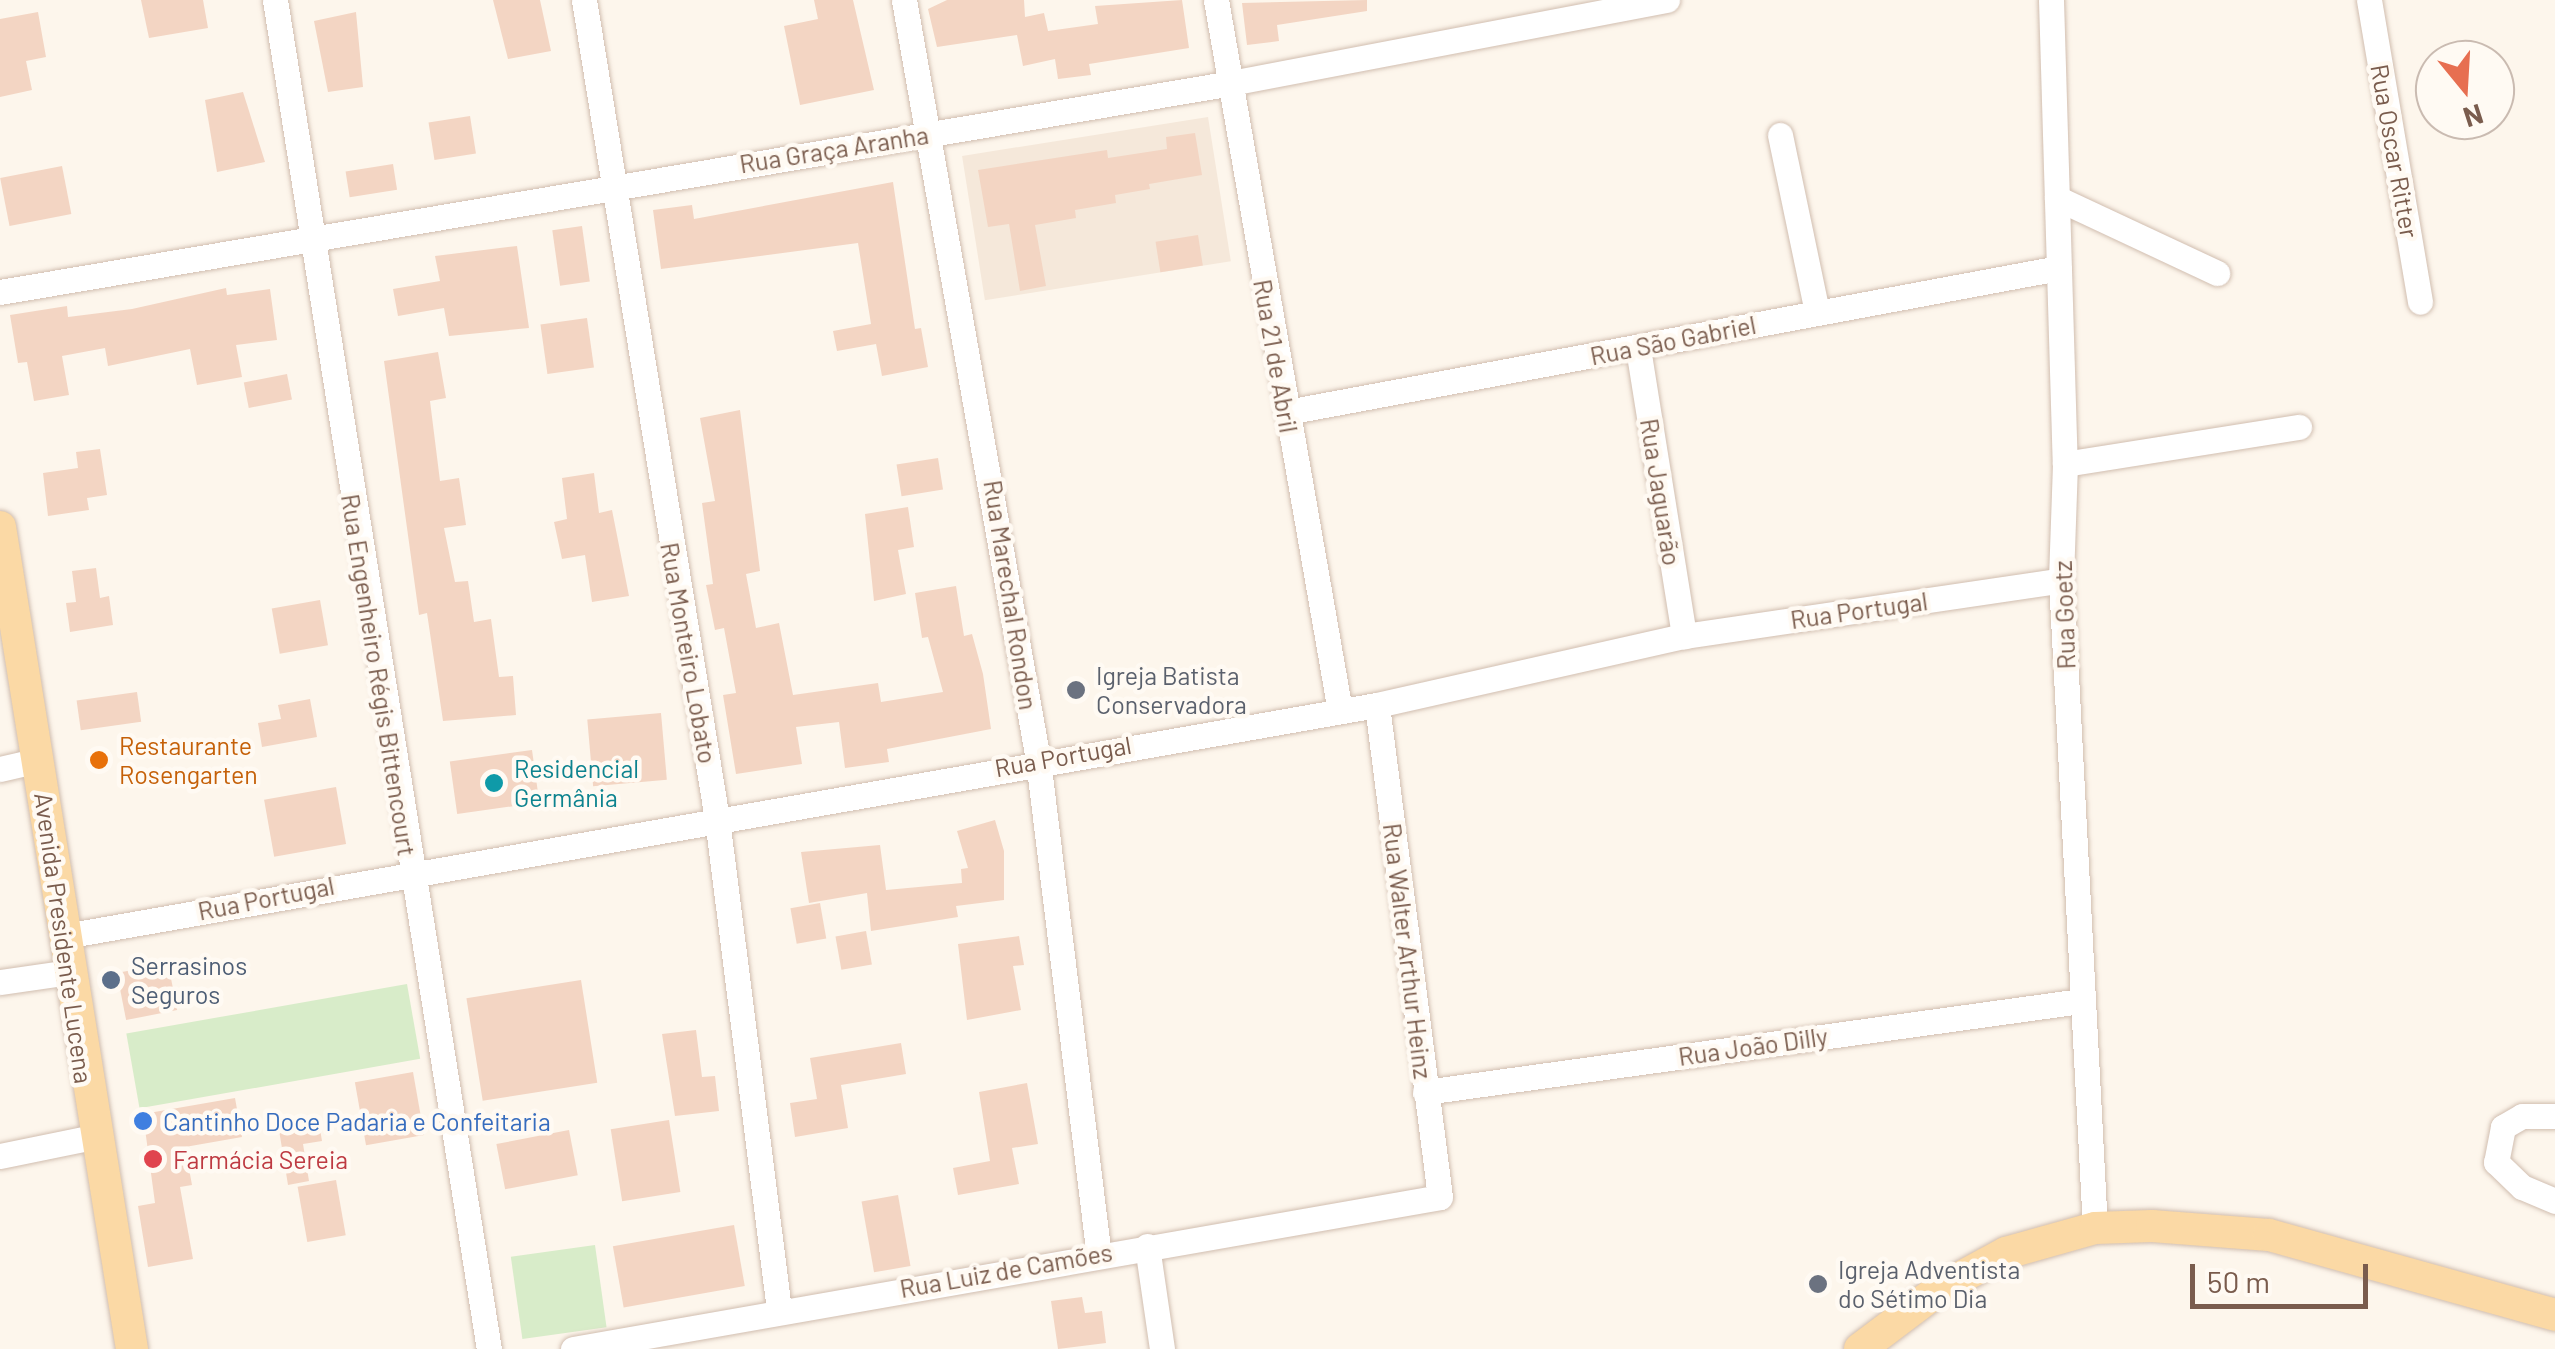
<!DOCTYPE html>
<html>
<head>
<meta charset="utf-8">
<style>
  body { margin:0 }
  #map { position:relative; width:2555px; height:1349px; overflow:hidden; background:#fdf6ec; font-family:Barlow,sans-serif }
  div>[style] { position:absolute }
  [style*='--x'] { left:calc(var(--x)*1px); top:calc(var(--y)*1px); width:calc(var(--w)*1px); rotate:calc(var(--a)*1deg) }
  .residential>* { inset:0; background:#f5e8da; transform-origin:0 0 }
  .green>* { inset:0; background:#d8ecc9; transform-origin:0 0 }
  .building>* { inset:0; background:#f3d5c3; transform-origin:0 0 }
  .roads { filter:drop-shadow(0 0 2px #d1beb0) drop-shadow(0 0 2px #d1beb0) }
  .minor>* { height:25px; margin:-12.5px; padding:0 12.5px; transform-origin:12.5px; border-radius:12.5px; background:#fff }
  .major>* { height:32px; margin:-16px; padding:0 16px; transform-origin:16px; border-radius:16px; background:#fbd9a5 }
  .dots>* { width:28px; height:28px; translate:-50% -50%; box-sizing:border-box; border:5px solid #fffaf3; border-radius:50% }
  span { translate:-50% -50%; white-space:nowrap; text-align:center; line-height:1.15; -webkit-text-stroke:9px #fffaf3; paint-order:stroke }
  .street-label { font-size:25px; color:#7a5c4d }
  .worship-label { font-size:25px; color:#5b616d }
  .left { translate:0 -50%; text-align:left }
  .food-label { font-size:25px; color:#c56008 }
  .culture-label { font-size:25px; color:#0d838f }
  .service-label { font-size:25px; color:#4e5e75 }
  .shop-label { font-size:25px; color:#366cbe }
  .health-label { font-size:25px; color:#be3a42 }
  .north { position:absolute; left:2415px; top:40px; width:100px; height:100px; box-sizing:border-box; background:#fffaf3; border:2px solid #cabbb1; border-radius:50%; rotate:162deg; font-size:28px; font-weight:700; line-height:40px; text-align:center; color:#7a5c4d }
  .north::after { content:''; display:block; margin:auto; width:35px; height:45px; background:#e76f51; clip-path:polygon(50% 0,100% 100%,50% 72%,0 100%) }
  .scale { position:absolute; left:2190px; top:1264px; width:178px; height:45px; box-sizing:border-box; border:5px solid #7a5c4d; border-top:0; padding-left:12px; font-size:30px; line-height:35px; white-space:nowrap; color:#7a5c4d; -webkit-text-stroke:8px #fffaf3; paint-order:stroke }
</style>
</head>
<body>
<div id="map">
  <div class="residential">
    <i style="left:1208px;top:117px;width:146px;height:249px;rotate:81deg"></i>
  </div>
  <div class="green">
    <i style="left:407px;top:984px;width:76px;height:285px;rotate:80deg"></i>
    <i style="left:595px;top:1245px;width:83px;height:85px;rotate:82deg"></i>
  </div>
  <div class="building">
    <i style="clip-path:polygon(141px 0,203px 0,208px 28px,149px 38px)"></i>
    <i style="clip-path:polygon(493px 0,540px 0,551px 51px,508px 59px)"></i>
    <i style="clip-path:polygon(814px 0,853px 0,874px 90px,800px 105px,784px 26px,818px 19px)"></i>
    <i style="clip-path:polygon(947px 0,1024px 0,1025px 17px,1044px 13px,1048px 31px,1098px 24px,1095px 6px,1182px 0,1189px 48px,1089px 64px,1091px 75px,1058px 79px,1055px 59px,1023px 66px,1017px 35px,937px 47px,928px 9px)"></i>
    <i style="clip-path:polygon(1367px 0,1367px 11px,1277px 25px,1279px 41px,1247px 45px,1242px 3px)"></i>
    <i style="clip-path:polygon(38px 12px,46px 57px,26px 61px,32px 90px,0 97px,0 19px)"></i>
    <i style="clip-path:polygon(356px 12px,363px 87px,328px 92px,314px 21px)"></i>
    <i style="clip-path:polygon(243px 92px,265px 162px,217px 172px,205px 100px)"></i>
    <i style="left:470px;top:116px;width:38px;height:42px;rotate:81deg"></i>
    <i style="clip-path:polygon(1195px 133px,1202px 175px,1149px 184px,1150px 189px,1115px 195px,1116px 203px,1075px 210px,1076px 218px,1035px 225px,1046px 286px,1020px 291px,1009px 224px,988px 227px,978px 170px,1107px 150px,1108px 158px,1167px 149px,1166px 137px)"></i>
    <i style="left:393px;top:164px;width:26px;height:48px;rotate:81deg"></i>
    <i style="left:62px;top:166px;width:49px;height:63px;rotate:79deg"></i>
    <i style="clip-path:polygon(893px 182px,915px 329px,921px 328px,928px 367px,882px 376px,876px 344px,837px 351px,833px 331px,871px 324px,858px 243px,661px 269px,653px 210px,692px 205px,694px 219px)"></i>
    <i style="left:582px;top:226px;width:56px;height:30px;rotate:82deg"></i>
    <i style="left:1198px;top:235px;width:31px;height:43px;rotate:81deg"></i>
    <i style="clip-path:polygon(517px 246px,529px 328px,449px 336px,444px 308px,398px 316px,393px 289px,440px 281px,435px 256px)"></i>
    <i style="clip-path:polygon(226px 288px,227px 295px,270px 289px,277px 340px,236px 345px,242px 377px,197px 385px,190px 349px,108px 366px,105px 348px,62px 356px,69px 395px,34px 401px,27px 362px,18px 363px,10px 315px,67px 306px,68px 317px,132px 309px)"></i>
    <i style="left:587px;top:318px;width:50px;height:47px;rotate:82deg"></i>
    <i style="clip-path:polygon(438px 352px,446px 398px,430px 401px,440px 481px,459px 478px,466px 525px,444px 528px,455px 582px,468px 581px,474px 622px,491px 619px,499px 677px,513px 676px,516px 715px,443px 721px,427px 613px,419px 615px,384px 361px)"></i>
    <i style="left:287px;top:374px;width:26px;height:44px;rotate:79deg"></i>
    <i style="clip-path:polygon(740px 410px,760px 571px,746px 574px,756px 628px,779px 623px,793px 695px,878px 683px,881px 702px,943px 692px,928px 637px,922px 638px,915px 593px,956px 586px,964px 636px,972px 634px,983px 674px,991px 729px,887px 749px,889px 762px,845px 768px,839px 722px,796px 727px,802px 764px,736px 774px,723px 695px,736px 693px,724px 628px,715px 630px,706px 585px,713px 584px,702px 503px,715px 501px,700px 418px)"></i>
    <i style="clip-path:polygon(100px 449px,107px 495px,87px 498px,89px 510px,48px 516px,43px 473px,78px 468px,76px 452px)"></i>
    <i style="left:938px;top:458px;width:32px;height:42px;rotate:81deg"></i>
    <i style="clip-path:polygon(594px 473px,599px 513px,612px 510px,629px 596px,592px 602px,585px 555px,562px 559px,554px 522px,567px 519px,562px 478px)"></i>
    <i style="clip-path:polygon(908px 507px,914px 547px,898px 550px,906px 594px,874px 601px,865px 514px)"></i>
    <i style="clip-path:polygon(96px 568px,100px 598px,109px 596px,113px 625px,70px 632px,66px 603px,76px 602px,72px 571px)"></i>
    <i style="left:320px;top:600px;width:46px;height:49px;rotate:80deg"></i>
    <i style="left:137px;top:692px;width:30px;height:61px;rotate:82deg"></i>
    <i style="clip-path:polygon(310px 699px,317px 737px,262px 747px,258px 723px,281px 719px,278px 705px)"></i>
    <i style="left:661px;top:713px;width:67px;height:74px;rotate:85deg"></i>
    <i style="left:532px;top:750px;width:53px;height:83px;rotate:82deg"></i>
    <i style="left:336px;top:787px;width:58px;height:73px;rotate:80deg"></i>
    <i style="clip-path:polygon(995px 820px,1004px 851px,1004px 900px,956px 906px,958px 917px,871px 931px,867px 893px,809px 903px,801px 852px,880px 845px,886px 890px,962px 883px,961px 869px,968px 868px,957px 831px)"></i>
    <i style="left:820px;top:903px;width:36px;height:30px;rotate:80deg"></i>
    <i style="left:866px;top:931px;width:34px;height:31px;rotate:80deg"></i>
    <i style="clip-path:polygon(1019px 936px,1024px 965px,1013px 966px,1021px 1010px,967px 1020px,958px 944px)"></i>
    <i style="left:168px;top:963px;width:48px;height:52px;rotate:79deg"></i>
    <i style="left:581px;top:980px;width:104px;height:116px;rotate:81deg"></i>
    <i style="clip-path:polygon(696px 1030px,702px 1077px,715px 1076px,719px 1111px,675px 1116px,662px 1034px)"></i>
    <i style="clip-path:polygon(901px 1043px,906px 1074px,841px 1085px,848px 1128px,795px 1137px,790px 1103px,817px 1099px,810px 1058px)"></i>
    <i style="left:413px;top:1072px;width:64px;height:59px;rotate:80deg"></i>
    <i style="clip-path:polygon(1027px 1083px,1038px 1144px,1012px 1148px,1019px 1184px,958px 1195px,953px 1168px,990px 1161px,979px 1092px)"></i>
    <i style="clip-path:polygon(235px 1098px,242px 1137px,185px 1147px,192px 1185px,180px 1187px,193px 1259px,148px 1267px,138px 1206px,155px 1203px,143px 1114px)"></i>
    <i style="left:669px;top:1120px;width:73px;height:59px;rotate:81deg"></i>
    <i style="clip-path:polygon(319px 1123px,322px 1141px,303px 1144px,309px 1181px,288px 1185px,279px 1130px)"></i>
    <i style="left:569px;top:1130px;width:46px;height:74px;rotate:79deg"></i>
    <i style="left:336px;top:1180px;width:56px;height:39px;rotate:80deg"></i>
    <i style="left:898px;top:1195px;width:72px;height:37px;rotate:80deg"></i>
    <i style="left:734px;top:1225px;width:62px;height:123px;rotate:80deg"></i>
    <i style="clip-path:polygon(1082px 1297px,1085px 1313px,1102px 1311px,1106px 1343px,1058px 1349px,1051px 1301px)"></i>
  </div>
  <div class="roads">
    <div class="minor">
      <i style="--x:275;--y:0;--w:1366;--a:80.99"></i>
      <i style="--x:584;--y:0;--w:830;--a:80.78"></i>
      <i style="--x:717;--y:819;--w:493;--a:82.8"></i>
      <i style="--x:904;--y:0;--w:772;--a:80"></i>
      <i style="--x:1038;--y:760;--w:498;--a:83"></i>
      <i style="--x:1216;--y:0;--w:722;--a:80.11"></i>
      <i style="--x:2051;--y:0;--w:464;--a:88.3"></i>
      <i style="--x:2065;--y:464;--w:116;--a:92"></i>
      <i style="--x:2061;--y:580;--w:649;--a:87"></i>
      <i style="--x:2369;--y:0;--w:306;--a:80.4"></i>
      <i style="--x:1780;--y:135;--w:181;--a:78.2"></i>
      <i style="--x:2057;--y:198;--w:177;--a:25.1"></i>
      <i style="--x:0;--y:292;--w:1244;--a:-9.63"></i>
      <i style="--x:1226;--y:84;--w:449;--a:-10.8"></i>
      <i style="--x:1638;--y:348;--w:292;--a:80.9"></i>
      <i style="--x:1287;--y:412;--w:785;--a:-10.57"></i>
      <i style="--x:2065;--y:464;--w:237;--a:-9"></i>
      <i style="--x:0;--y:769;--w:39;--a:-13"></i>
      <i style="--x:65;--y:936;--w:1332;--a:-9.99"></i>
      <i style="--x:1377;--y:705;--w:315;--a:-12.7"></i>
      <i style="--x:1684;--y:636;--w:381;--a:-8.4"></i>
      <i style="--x:0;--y:982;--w:71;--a:-8.1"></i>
      <i style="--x:1425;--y:1092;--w:662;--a:-7.9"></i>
      <i style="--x:2555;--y:1116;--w:33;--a:180"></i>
      <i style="--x:2522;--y:1116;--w:22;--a:150"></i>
      <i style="--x:2503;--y:1127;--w:36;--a:101"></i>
      <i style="--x:2496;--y:1162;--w:36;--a:44"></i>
      <i style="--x:2522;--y:1187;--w:36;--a:23"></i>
      <i style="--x:0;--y:1156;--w:95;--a:-11.5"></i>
      <i style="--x:1147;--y:1246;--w:104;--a:81.7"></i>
      <i style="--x:573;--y:1349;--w:880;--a:-9.94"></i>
      <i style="--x:1440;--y:1197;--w:496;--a:-97.3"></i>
    </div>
    <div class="major">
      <i style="--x:0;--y:527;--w:833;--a:80.88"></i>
      <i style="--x:1860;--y:1349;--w:101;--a:-37"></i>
      <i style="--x:1941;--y:1288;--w:74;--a:-28.3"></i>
      <i style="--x:2006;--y:1253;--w:92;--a:-15.7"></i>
      <i style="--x:2095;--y:1228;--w:57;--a:-2"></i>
      <i style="--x:2152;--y:1226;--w:117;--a:4.4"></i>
      <i style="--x:2269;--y:1235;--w:297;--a:15.6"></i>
    </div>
  </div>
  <div class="dots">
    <i style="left:1076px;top:690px;background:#6b7280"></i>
    <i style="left:99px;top:760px;background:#e8710a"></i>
    <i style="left:494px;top:783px;background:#0f9aa8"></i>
    <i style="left:111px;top:980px;background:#5c6f8a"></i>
    <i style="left:143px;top:1121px;background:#3f7fe0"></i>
    <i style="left:153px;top:1159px;background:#e0444e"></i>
    <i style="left:1818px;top:1284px;background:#6b7280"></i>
  </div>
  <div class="street-label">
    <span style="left:834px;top:149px;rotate:-9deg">Rua Graça Aranha</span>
    <span style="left:2395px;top:151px;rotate:80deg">Rua Oscar Ritter</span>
    <span style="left:1673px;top:340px;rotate:-11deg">Rua São Gabriel</span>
    <span style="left:1276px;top:356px;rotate:80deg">Rua 21 de Abril</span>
    <span style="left:1661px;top:492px;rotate:81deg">Rua Jaguarão</span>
    <span style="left:1011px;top:595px;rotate:81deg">Rua Marechal Rondon</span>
    <span style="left:1859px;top:610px;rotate:-8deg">Rua Portugal</span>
    <span style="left:2064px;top:615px;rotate:-92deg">Rua Goetz</span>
    <span style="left:689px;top:653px;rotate:80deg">Rua Monteiro Lobato</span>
    <span style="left:379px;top:675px;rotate:81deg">Rua Engenheiro Régis Bittencourt</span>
    <span style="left:1063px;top:756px;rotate:-10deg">Rua Portugal</span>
    <span style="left:266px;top:898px;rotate:-11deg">Rua Portugal</span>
    <span style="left:64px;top:938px;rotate:82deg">Avenida Presidente Lucena</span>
    <span style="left:1408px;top:951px;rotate:83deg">Rua Walter Arthur Heinz</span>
    <span style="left:1753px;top:1046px;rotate:-8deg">Rua João Dilly</span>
    <span style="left:1006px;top:1270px;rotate:-10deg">Rua Luiz de Camões</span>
  </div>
  <div class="worship-label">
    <span class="left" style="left:1096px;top:690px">Igreja Batista<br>Conservadora</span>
    <span class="left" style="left:1838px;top:1284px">Igreja Adventista<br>do Sétimo Dia</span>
  </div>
  <div class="food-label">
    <span class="left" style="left:119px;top:760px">Restaurante<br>Rosengarten</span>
  </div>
  <div class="culture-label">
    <span class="left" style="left:514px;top:783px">Residencial<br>Germânia</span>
  </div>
  <div class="service-label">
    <span class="left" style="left:131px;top:980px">Serrasinos<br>Seguros</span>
  </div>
  <div class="shop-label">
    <span class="left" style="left:163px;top:1121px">Cantinho Doce Padaria e Confeitaria</span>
  </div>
  <div class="health-label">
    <span class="left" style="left:173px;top:1159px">Farmácia Sereia</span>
  </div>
  <div class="north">N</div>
  <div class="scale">50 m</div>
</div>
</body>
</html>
